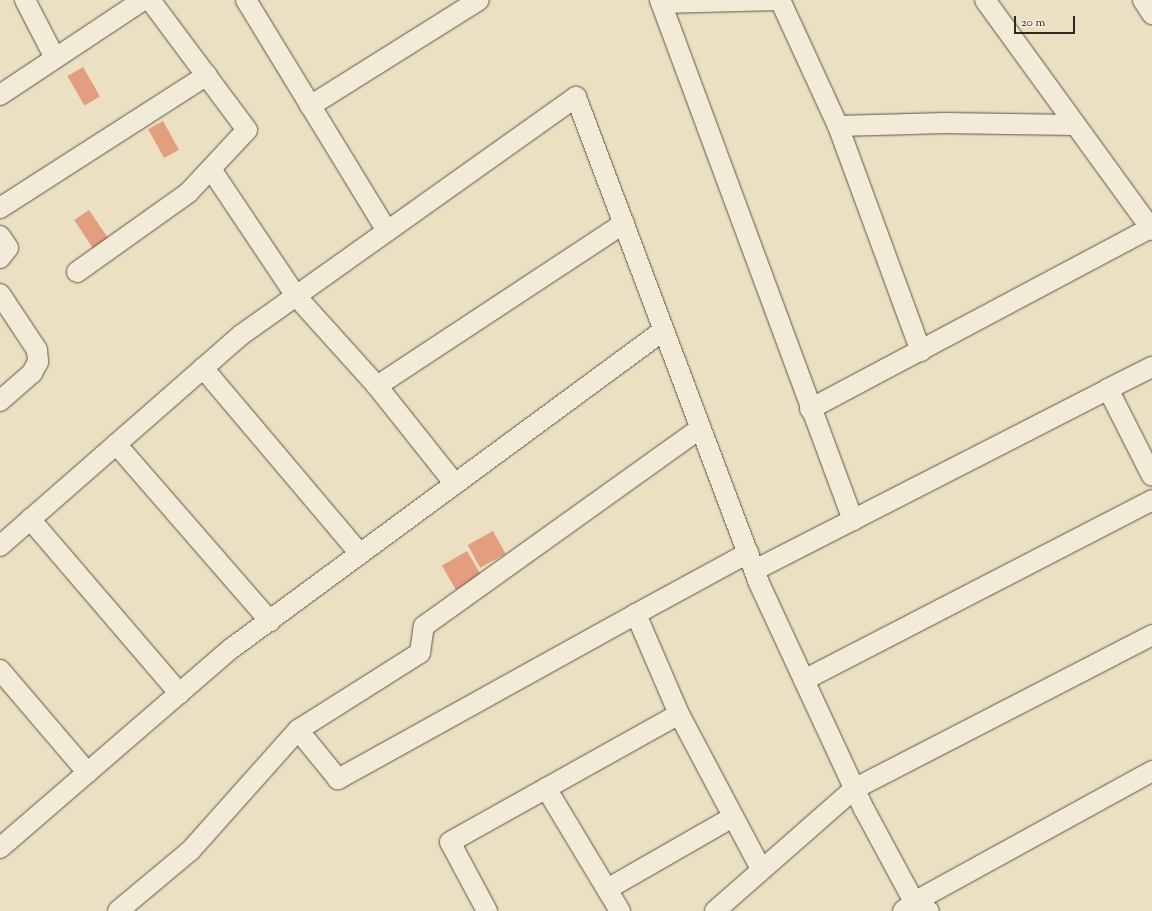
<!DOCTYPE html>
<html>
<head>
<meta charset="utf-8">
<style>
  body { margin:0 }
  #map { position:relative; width:1152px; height:911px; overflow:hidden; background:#ebe0c2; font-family:"Sorts Mill Goudy",serif }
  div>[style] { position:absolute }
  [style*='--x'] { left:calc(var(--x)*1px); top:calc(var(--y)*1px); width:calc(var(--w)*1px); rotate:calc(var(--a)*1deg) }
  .building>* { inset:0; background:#e39e7f; transform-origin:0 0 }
  .roads { filter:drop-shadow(0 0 1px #615446) drop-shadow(0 0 1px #615446) }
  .minor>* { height:20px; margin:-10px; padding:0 10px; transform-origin:10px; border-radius:10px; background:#f2ebd7 }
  span { translate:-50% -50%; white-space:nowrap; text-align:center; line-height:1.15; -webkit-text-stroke:3.5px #f2ebd7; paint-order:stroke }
  .scale { position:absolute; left:1014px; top:16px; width:61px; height:18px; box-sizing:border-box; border:2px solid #33261c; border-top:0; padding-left:5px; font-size:12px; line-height:14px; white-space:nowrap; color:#33261c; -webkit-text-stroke:3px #f2ebd7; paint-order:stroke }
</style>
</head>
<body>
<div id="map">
  <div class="building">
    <i style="left:83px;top:67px;width:34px;height:18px;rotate:60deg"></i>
    <i style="left:163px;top:121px;width:33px;height:17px;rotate:61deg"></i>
    <i style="left:89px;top:210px;width:36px;height:18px;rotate:56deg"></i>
    <i style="left:493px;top:531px;width:26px;height:29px;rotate:61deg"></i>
    <i style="left:467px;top:551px;width:28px;height:29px;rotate:60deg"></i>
  </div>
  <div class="roads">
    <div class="minor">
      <i style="--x:25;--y:0;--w:65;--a:62.7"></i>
      <i style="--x:246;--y:0;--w:271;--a:58.6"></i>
      <i style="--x:660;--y:0;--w:555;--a:69.64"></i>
      <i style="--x:780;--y:0;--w:139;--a:65.3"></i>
      <i style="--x:838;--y:126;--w:240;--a:69.8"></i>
      <i style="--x:985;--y:0;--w:284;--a:54"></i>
      <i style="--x:1143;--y:0;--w:17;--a:57"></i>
      <i style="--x:661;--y:3;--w:118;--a:-1.5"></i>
      <i style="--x:0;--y:95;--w:172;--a:-33.6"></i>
      <i style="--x:310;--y:106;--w:199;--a:-32.1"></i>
      <i style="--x:838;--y:126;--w:107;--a:-1.6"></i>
      <i style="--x:945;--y:123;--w:128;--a:0.9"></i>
      <i style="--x:211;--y:169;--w:153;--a:56.2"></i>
      <i style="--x:296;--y:296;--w:121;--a:48"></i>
      <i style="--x:377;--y:386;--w:125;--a:51.5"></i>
      <i style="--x:0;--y:208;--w:246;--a:-32.7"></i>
      <i style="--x:0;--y:236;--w:14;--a:56"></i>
      <i style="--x:8;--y:248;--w:13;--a:129"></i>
      <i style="--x:77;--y:272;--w:136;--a:-35.4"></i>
      <i style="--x:188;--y:193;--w:86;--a:-46.9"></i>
      <i style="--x:247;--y:130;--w:162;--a:-126.7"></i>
      <i style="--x:0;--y:294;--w:67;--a:56.5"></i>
      <i style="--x:37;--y:350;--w:12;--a:85"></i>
      <i style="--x:38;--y:362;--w:13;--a:119"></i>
      <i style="--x:32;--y:373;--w:43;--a:138.8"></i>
      <i style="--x:203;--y:368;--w:243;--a:49.8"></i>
      <i style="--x:377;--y:386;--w:296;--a:-33.4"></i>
      <i style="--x:1108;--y:389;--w:49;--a:-26.6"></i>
      <i style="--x:810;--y:409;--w:386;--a:-28"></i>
      <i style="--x:116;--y:444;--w:235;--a:49"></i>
      <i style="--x:30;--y:519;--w:230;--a:49.4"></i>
      <i style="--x:0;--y:546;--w:320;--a:-41.2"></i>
      <i style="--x:241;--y:335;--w:411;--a:-35.4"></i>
      <i style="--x:576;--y:97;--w:519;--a:69.37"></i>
      <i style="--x:759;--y:583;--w:249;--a:65.1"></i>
      <i style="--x:864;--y:809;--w:106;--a:61.7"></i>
      <i style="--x:914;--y:902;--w:17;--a:31"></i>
      <i style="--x:755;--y:570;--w:397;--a:-27.1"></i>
      <i style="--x:1108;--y:389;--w:97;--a:63.2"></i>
      <i style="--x:636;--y:614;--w:128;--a:-28.6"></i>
      <i style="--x:0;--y:670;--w:135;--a:49.5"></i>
      <i style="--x:804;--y:680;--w:392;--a:-27.3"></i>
      <i style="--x:679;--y:714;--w:175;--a:62.1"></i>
      <i style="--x:546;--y:788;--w:144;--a:59"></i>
      <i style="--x:0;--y:848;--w:306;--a:-40.8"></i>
      <i style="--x:232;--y:648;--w:536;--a:-36.36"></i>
      <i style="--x:609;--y:888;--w:143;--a:-29.8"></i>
      <i style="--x:118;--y:911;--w:95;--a:-39.9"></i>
      <i style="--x:191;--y:850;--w:161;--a:-48.3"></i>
      <i style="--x:487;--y:911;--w:78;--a:-118.2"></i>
      <i style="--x:450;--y:842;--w:262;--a:-29.2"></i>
      <i style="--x:679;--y:714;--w:109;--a:-113.3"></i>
      <i style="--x:636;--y:614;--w:341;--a:151"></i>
      <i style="--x:338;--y:779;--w:63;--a:-129.2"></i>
      <i style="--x:298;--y:730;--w:144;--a:-32.3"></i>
      <i style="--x:420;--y:653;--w:27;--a:-82"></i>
      <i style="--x:424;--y:626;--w:340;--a:-35.6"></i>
      <i style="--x:715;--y:911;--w:185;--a:-41.3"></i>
      <i style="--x:854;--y:789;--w:335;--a:-27.3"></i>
      <i style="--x:903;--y:911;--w:14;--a:-39"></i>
      <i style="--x:914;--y:902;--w:272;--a:-28.8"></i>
    </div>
  </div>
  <div class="scale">20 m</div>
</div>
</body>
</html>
